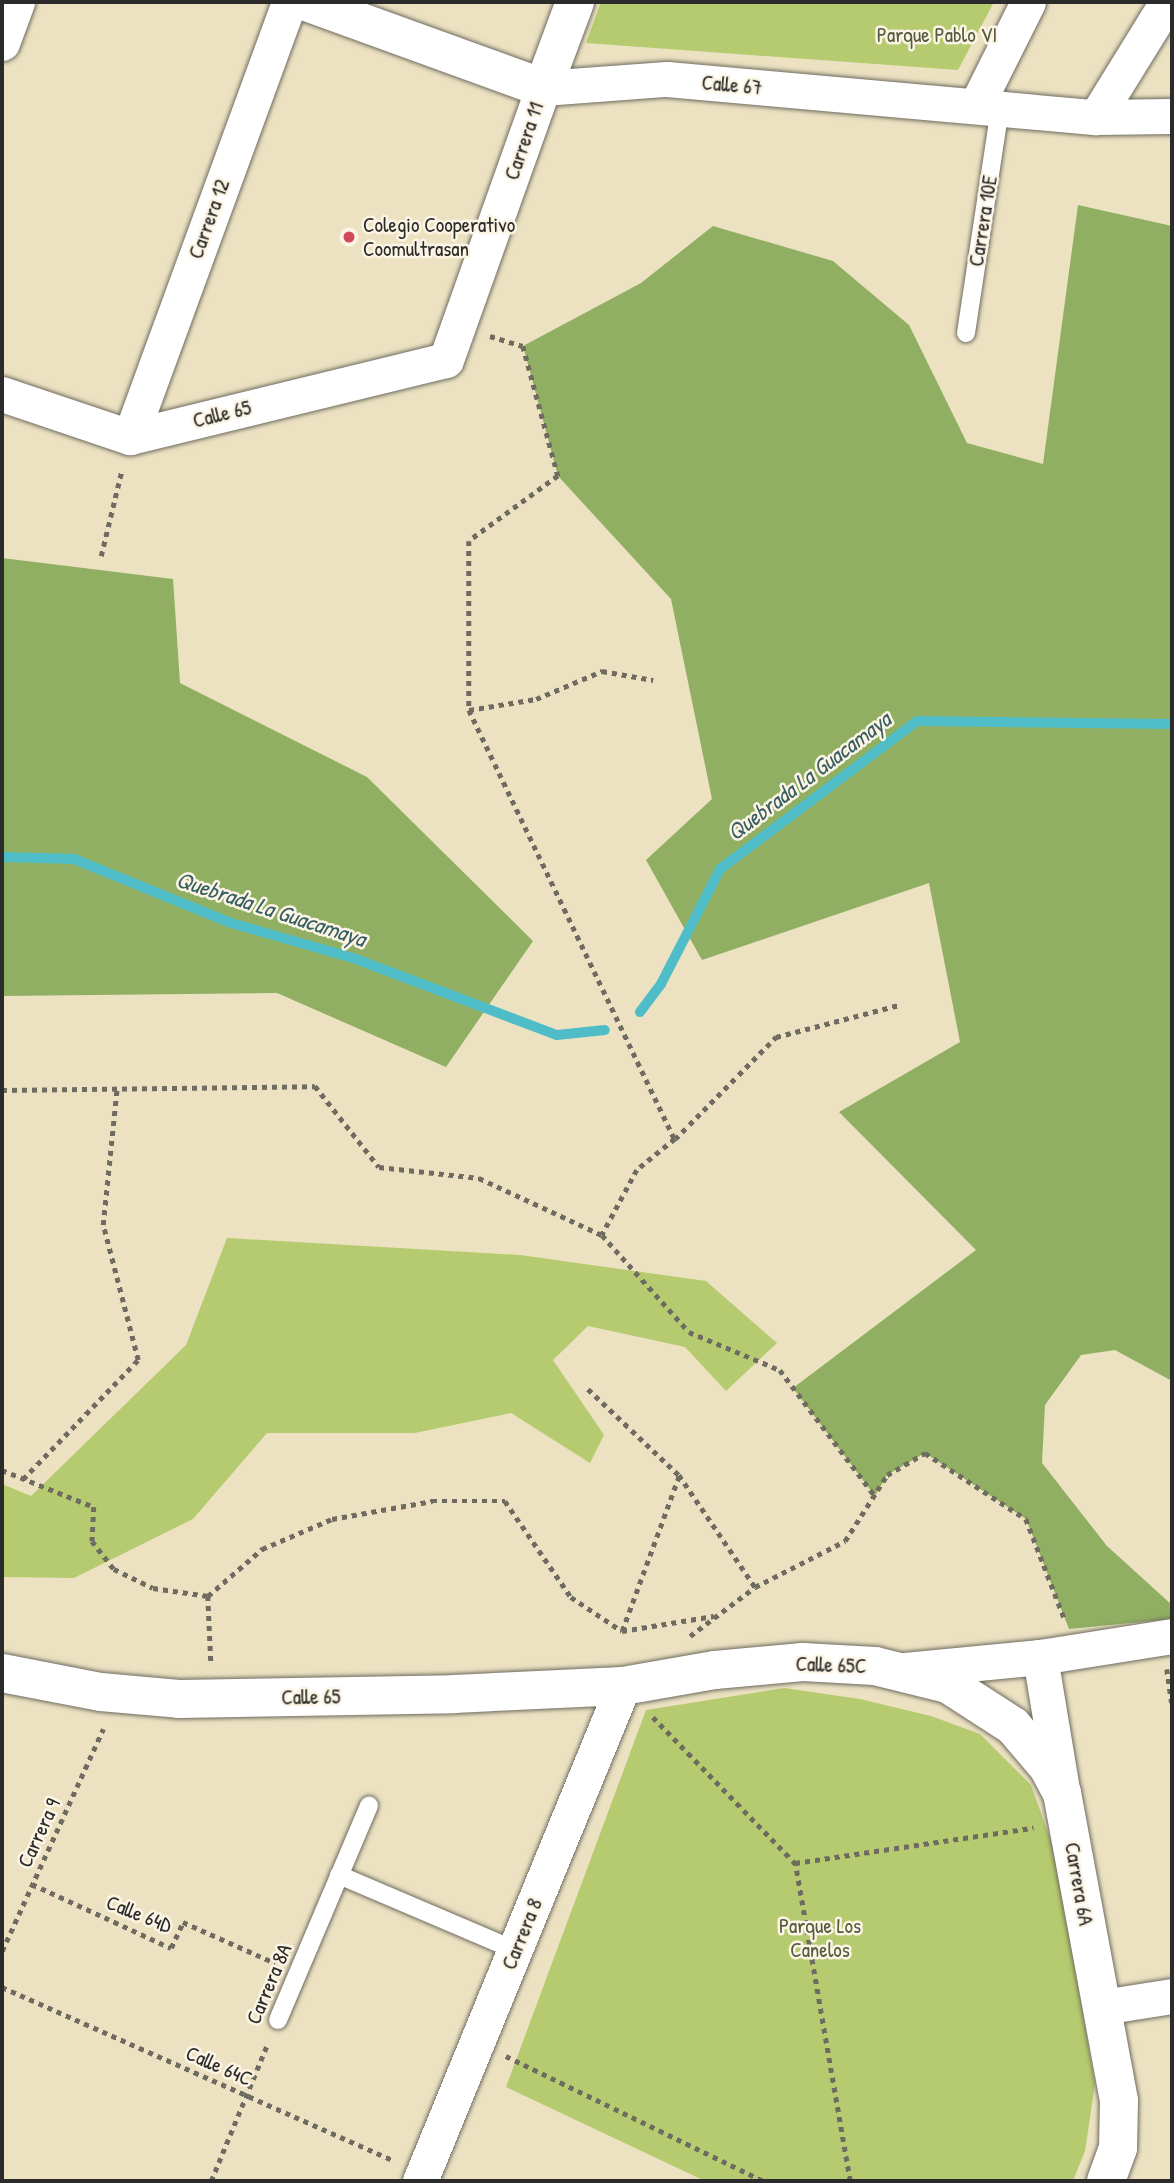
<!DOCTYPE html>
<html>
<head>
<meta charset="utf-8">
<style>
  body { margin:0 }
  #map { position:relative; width:1174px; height:2183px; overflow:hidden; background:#ece2c2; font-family:"Patrick Hand",sans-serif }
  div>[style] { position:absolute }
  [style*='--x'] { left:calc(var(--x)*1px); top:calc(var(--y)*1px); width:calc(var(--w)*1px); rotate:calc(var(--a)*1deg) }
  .green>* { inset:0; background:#b6cb6f }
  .forest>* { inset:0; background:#90af62 }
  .stream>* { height:10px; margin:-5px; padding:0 5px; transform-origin:5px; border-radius:5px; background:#4fbdc7 }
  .path>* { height:4.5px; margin-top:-2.25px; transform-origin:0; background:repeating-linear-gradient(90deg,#6f6b60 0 5px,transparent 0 10px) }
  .roads { filter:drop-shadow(0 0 2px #6f6b60) drop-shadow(0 0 2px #6f6b60) }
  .lane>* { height:18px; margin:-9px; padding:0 9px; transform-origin:9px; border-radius:9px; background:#fff }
  .street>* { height:35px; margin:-17.5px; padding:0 17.5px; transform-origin:17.5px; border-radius:17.5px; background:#fff }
  .secondary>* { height:38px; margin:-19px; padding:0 19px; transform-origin:19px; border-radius:19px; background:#fff }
  .dots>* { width:19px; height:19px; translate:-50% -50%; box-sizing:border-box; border:4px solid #fcf5e5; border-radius:50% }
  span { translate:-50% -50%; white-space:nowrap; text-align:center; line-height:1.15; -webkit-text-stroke:5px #fcf5e5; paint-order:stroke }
  .park-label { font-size:21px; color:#555b3f }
  .street-label { font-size:21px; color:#2b2b2b }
  .poi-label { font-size:21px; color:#2b2b2b }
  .left { translate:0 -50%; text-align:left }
  .water-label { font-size:23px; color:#385e62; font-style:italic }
  .frame { position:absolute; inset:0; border:4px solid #2b2b2b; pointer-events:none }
</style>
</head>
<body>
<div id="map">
  <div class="green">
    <i style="clip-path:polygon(601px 2px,994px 2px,958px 70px,586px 43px)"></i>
    <i style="clip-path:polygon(227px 1238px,520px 1255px,706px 1281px,777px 1343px,726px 1391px,685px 1347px,588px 1326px,553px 1360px,604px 1435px,590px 1463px,511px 1413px,415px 1433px,267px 1433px,193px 1519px,74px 1578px,2px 1577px,2px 1484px,31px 1496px,186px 1345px)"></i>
    <i style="clip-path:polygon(784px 1688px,860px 1699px,931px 1716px,980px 1734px,1031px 1785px,1057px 1858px,1095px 2084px,1085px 2151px,1073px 2181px,705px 2181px,506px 2087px,646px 1710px)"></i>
  </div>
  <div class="forest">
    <i style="clip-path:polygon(1078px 205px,1172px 226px,1172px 1381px,1115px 1350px,1081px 1355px,1045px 1405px,1042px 1463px,1107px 1546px,1172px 1605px,1172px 1619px,1069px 1629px,1026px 1519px,925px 1453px,887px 1475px,875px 1496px,793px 1388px,976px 1250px,839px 1112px,960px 1042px,929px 883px,702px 960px,646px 860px,712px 799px,671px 599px,558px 476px,523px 346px,641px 283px,713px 226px,833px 261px,909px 325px,967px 443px,1043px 464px)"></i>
    <i style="clip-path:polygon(2px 558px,173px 579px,180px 683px,367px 777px,533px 941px,446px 1067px,277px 993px,2px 996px)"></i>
  </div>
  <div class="stream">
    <i style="--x:2;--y:857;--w:72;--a:1.6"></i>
    <i style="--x:74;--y:859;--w:170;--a:22.2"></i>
    <i style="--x:231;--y:923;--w:127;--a:16"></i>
    <i style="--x:353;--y:958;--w:218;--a:20.7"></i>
    <i style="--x:557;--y:1035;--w:48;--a:-5.9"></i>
    <i style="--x:640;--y:1012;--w:35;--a:-53"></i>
    <i style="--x:661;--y:984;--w:129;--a:-62.8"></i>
    <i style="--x:720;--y:869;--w:246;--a:-36.9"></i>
    <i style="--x:917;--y:721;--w:255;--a:0.7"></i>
  </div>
  <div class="path">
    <i style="--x:490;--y:336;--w:34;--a:17"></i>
    <i style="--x:523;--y:346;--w:135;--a:74.9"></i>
    <i style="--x:558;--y:476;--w:110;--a:143.9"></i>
    <i style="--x:469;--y:541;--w:169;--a:90"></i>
    <i style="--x:469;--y:710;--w:476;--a:64.4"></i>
    <i style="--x:675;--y:1139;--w:49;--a:140.8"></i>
    <i style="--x:637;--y:1170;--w:74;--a:118.3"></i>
    <i style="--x:602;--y:1235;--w:130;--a:48.1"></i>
    <i style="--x:689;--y:1332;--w:99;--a:22.7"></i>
    <i style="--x:780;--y:1370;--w:158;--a:53"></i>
    <i style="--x:101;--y:556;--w:89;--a:-76.4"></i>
    <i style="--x:469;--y:710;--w:68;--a:-9.3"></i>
    <i style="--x:536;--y:699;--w:72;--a:-23"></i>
    <i style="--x:602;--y:671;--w:52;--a:10"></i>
    <i style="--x:2;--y:1090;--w:313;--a:-0.7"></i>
    <i style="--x:315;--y:1086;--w:103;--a:51.7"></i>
    <i style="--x:379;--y:1167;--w:101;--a:6.3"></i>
    <i style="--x:479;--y:1178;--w:136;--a:24.9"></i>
    <i style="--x:675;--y:1139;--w:144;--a:-45.3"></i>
    <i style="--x:776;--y:1037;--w:127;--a:-14.6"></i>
    <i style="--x:588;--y:1389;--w:125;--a:43.4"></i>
    <i style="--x:679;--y:1475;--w:135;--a:55.8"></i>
    <i style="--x:2;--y:1470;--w:99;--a:21.9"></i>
    <i style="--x:94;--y:1507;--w:34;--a:93"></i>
    <i style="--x:92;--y:1541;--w:36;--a:52"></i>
    <i style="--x:114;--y:1569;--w:43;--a:26"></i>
    <i style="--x:153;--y:1588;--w:56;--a:8.3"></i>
    <i style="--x:208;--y:1596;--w:72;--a:-41"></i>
    <i style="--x:262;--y:1549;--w:76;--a:-23.2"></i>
    <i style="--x:332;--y:1519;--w:102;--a:-10.2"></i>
    <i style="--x:432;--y:1501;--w:73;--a:0"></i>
    <i style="--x:505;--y:1501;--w:116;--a:55.5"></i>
    <i style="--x:571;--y:1597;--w:61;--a:33.7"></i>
    <i style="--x:622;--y:1631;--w:93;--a:-9.3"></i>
    <i style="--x:23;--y:1479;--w:165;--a:-46"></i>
    <i style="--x:138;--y:1360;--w:139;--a:-104.5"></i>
    <i style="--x:103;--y:1225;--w:138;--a:-84.2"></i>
    <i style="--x:208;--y:1596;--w:66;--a:87.4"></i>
    <i style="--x:622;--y:1631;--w:165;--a:-69.8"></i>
    <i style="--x:690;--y:1636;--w:81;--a:-37"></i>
    <i style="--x:755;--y:1587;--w:101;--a:-27.1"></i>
    <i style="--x:845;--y:1541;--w:78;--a:-57.5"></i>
    <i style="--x:887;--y:1475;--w:44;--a:-30.1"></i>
    <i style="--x:925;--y:1453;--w:121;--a:33.2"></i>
    <i style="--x:1026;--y:1519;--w:108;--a:68.9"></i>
    <i style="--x:1167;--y:1669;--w:34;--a:82"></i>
    <i style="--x:653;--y:1717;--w:204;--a:45.8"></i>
    <i style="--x:32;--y:1884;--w:153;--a:24.7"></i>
    <i style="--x:171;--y:1948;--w:29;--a:-65"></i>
    <i style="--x:183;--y:1922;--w:101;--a:24"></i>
    <i style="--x:2;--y:1951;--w:244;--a:-65.5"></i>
    <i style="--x:2;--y:1987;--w:429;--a:23.9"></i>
    <i style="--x:506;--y:2056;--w:286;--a:25.9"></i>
    <i style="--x:211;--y:2181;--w:149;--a:-67.6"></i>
    <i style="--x:850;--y:2181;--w:323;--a:-99.8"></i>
    <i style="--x:795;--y:1863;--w:241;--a:-8.4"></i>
  </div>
  <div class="roads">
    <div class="lane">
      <i style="--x:966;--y:333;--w:227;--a:-81.4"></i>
      <i style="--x:339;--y:1875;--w:191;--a:23.1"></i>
      <i style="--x:278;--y:2020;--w:233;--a:-67"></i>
    </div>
    <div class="street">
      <i style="--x:2;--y:43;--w:44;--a:-69.9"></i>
      <i style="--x:976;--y:106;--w:116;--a:-63.4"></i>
      <i style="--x:1096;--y:117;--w:135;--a:-58.3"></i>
      <i style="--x:2;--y:394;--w:135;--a:18.6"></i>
      <i style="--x:130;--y:437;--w:325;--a:-13.7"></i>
      <i style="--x:446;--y:360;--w:289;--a:-70.4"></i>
      <i style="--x:543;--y:88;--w:124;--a:-4.2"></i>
      <i style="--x:667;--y:79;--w:431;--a:5.1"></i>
      <i style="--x:1096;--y:117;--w:76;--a:-0.8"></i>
      <i style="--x:130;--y:437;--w:463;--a:-69.9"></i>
      <i style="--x:1040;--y:1657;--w:135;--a:80.6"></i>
      <i style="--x:905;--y:1670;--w:136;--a:-5.5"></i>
      <i style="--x:1040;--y:1657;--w:134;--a:-9"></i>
      <i style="--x:1102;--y:2007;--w:71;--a:-8.9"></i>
      <i style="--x:420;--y:2181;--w:535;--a:-67.7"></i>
    </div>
    <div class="secondary">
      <i style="--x:306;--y:2;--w:252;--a:19.9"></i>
      <i style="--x:543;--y:88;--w:92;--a:-69.6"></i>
      <i style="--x:2;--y:1673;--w:101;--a:10.9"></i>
      <i style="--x:101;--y:1692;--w:78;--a:5.1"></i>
      <i style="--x:179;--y:1699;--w:275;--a:-1"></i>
      <i style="--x:454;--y:1694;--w:169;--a:-2.7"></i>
      <i style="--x:623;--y:1686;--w:93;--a:-9.9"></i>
      <i style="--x:715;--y:1670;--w:88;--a:-5.2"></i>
      <i style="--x:803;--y:1662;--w:72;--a:3.2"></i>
      <i style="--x:875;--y:1666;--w:75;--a:13.9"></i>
      <i style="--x:948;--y:1684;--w:77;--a:32.9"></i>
      <i style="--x:1013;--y:1726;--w:54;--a:49.5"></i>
      <i style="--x:1048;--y:1767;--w:30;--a:62"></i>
      <i style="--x:1062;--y:1793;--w:313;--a:79.5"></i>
      <i style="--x:1119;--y:2101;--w:47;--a:91.2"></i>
      <i style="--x:1118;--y:2148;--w:35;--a:110"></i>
    </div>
  </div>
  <div class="dots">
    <i style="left:349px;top:237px;background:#d1495b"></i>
  </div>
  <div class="park-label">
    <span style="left:937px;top:35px">Parque Pablo VI</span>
    <span style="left:820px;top:1938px">Parque Los<br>Canelos</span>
  </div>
  <div class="street-label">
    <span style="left:732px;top:85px;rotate:5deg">Calle 67</span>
    <span style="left:524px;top:141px;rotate:-71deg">Carrera 11</span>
    <span style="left:209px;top:219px;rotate:-70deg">Carrera 12</span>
    <span style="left:983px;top:221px;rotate:-81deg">Carrera 10E</span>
    <span style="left:222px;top:414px;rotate:-14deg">Calle 65</span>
    <span style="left:831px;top:1665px;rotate:2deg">Calle 65C</span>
    <span style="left:311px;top:1697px;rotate:-1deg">Calle 65</span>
    <span style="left:39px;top:1833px;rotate:-65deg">Carrera 9</span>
    <span style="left:1079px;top:1884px;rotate:80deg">Carrera 6A</span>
    <span style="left:139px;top:1914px;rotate:22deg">Calle 64D</span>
    <span style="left:522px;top:1934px;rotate:-68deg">Carrera 8</span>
    <span style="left:269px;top:1984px;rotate:-67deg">Carrera 8A</span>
    <span style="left:219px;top:2066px;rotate:24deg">Calle 64C</span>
  </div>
  <div class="poi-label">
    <span class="left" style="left:363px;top:237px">Colegio Cooperativo<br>Coomultrasan</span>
  </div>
  <div class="water-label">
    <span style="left:809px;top:776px;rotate:-37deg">Quebrada La Guacamaya</span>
    <span style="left:271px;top:909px;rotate:18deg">Quebrada La Guacamaya</span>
  </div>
  <div class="frame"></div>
</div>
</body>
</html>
